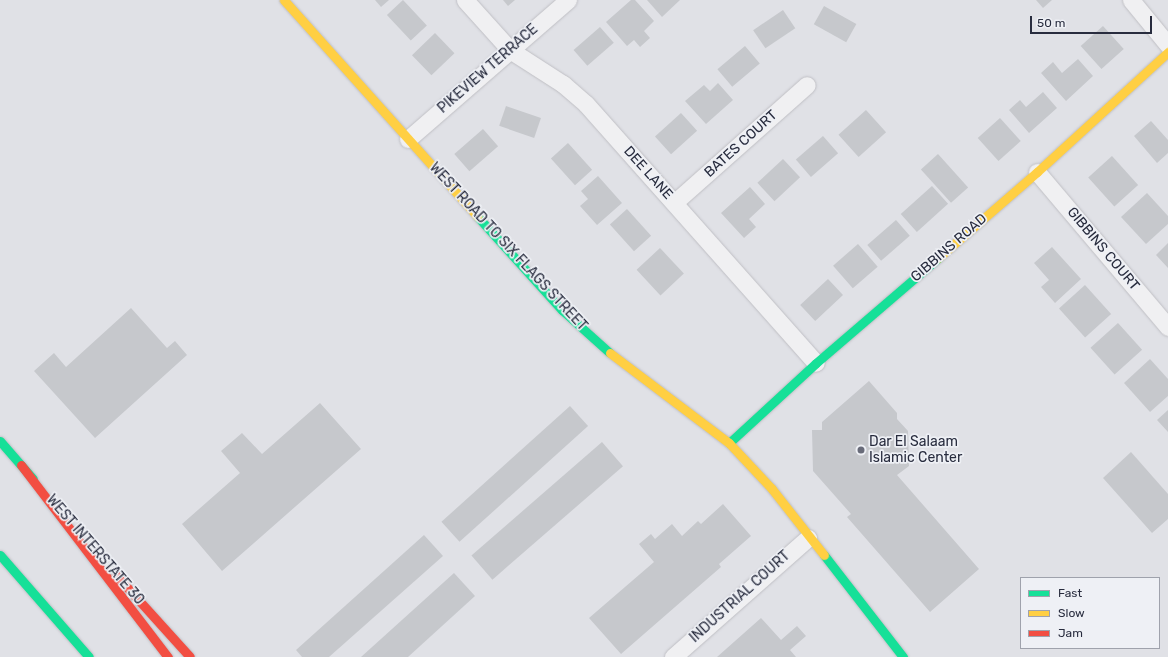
<!DOCTYPE html>
<html>
<head>
<meta charset="utf-8">
<style>
  body { margin:0 }
  #map { position:relative; width:1168px; height:657px; overflow:hidden; background:#e0e1e6; font-family:Rubik,sans-serif }
  div>[style] { position:absolute }
  [style*='--x'] { left:calc(var(--x)*1px); top:calc(var(--y)*1px); width:calc(var(--w)*1px); rotate:calc(var(--a)*1deg) }
  .building>* { inset:0; background:#c6c8cc; transform-origin:0 0 }
  .roads { filter:drop-shadow(0 0 1px #bfbfc4) drop-shadow(0 0 1px #bfbfc4) }
  .street>* { height:17px; margin:-8.5px; padding:0 8.5px; transform-origin:8.5px; border-radius:8.5px; background:#f0f0f2 }
  .fast>* { height:9px; margin:-4.5px; padding:0 4.5px; transform-origin:4.5px; border-radius:4.5px; background:#16e098 }
  .slow>* { height:9px; margin:-4.5px; padding:0 4.5px; transform-origin:4.5px; border-radius:4.5px; background:#ffcf43 }
  .jam>* { height:9px; margin:-4.5px; padding:0 4.5px; transform-origin:4.5px; border-radius:4.5px; background:#f24e42 }
  .dots>* { width:11px; height:11px; translate:-50% -50%; box-sizing:border-box; border:2px solid #eef0f5; border-radius:50% }
  span { translate:-50% -50%; white-space:nowrap; text-align:center; line-height:1.15; -webkit-text-stroke:3.5px #eef0f5; paint-order:stroke }
  .street-label { font-size:14px; color:#282c3e }
  .poi-label { font-size:14px; color:#282c3e }
  .left { translate:0 -50%; text-align:left }
  .legend { position:absolute; left:1020px; top:577px; width:140px; height:72px; box-sizing:border-box; background:#eef0f5; border:1px solid #9fa2ac; margin:0; padding:5px 7px; list-style:none; font-size:12px; color:#282c3e }
  .legend li { display:flex; align-items:center; gap:8px; height:20px }
  .legend b { width:20px; border:1px solid #9fa2ac }
  .scale { position:absolute; left:1030px; top:16px; width:122px; height:18px; box-sizing:border-box; border:2px solid #282c3e; border-top:0; padding-left:5px; font-size:12px; line-height:14px; white-space:nowrap; color:#282c3e; -webkit-text-stroke:3px #eef0f5; paint-order:stroke }
</style>
</head>
<body>
<div id="map">
  <div class="building">
    <i style="clip-path:polygon(375px 0,389px 0,381px 7px)"></i>
    <i style="left:403px;top:0;width:35px;height:22px;rotate:47deg"></i>
    <i style="clip-path:polygon(503px 0,515px 0,508px 6px)"></i>
    <i style="clip-path:polygon(631px 0,635px 0,654px 21px,644px 31px,650px 38px,640px 47px,634px 40px,627px 46px,606px 22px)"></i>
    <i style="clip-path:polygon(647px 0,680px 0,662px 17px)"></i>
    <i style="clip-path:polygon(1036px 0,1052px 0,1043px 8px)"></i>
    <i style="left:824px;top:6px;width:37px;height:21px;rotate:29deg"></i>
    <i style="left:783px;top:10px;width:22px;height:36px;rotate:56deg"></i>
    <i style="left:1103px;top:26px;width:31px;height:30px;rotate:48deg"></i>
    <i style="left:600px;top:27px;width:21px;height:35px;rotate:49deg"></i>
    <i style="left:435px;top:33px;width:28px;height:32px;rotate:46deg"></i>
    <i style="left:745px;top:46px;width:23px;height:36px;rotate:50deg"></i>
    <i style="clip-path:polygon(1078px 59px,1093px 76px,1066px 101px,1041px 73px,1053px 62px,1062px 73px)"></i>
    <i style="clip-path:polygon(718px 83px,733px 100px,706px 124px,685px 101px,704px 85px,710px 91px)"></i>
    <i style="clip-path:polygon(1043px 92px,1057px 108px,1029px 133px,1009px 110px,1020px 100px,1026px 107px)"></i>
    <i style="left:506px;top:106px;width:37px;height:21px;rotate:19deg"></i>
    <i style="left:866px;top:110px;width:30px;height:37px;rotate:48deg"></i>
    <i style="left:681px;top:113px;width:24px;height:35px;rotate:48deg"></i>
    <i style="left:1000px;top:118px;width:31px;height:30px;rotate:48deg"></i>
    <i style="clip-path:polygon(1151px 121px,1168px 140px,1168px 153px,1157px 163px,1134px 136px)"></i>
    <i style="left:483px;top:129px;width:23px;height:38px;rotate:49deg"></i>
    <i style="left:823px;top:136px;width:23px;height:36px;rotate:49deg"></i>
    <i style="left:568px;top:143px;width:36px;height:23px;rotate:48deg"></i>
    <i style="left:938px;top:154px;width:45px;height:23px;rotate:48deg"></i>
    <i style="left:1112px;top:156px;width:39px;height:32px;rotate:48deg"></i>
    <i style="left:783px;top:159px;width:25px;height:35px;rotate:47deg"></i>
    <i style="clip-path:polygon(598px 176px,622px 203px,597px 225px,580px 206px,588px 199px,581px 191px)"></i>
    <i style="left:932px;top:186px;width:24px;height:42px;rotate:48deg"></i>
    <i style="clip-path:polygon(750px 187px,765px 204px,749px 219px,756px 227px,744px 238px,721px 213px)"></i>
    <i style="clip-path:polygon(1147px 193px,1168px 216px,1168px 224px,1146px 244px,1121px 217px)"></i>
    <i style="left:627px;top:209px;width:36px;height:23px;rotate:48deg"></i>
    <i style="left:896px;top:220px;width:21px;height:38px;rotate:49deg"></i>
    <i style="clip-path:polygon(1168px 243px,1168px 268px,1156px 255px)"></i>
    <i style="left:858px;top:244px;width:30px;height:33px;rotate:49deg"></i>
    <i style="clip-path:polygon(1052px 247px,1081px 279px,1055px 303px,1041px 287px,1049px 280px,1034px 263px)"></i>
    <i style="left:660px;top:248px;width:35px;height:32px;rotate:47deg"></i>
    <i style="left:828px;top:279px;width:22px;height:38px;rotate:47deg"></i>
    <i style="left:1085px;top:285px;width:39px;height:35px;rotate:48deg"></i>
    <i style="clip-path:polygon(131px 308px,167px 348px,175px 341px,187px 355px,95px 438px,34px 371px,54px 353px,66px 367px)"></i>
    <i style="left:1118px;top:323px;width:36px;height:37px;rotate:48deg"></i>
    <i style="clip-path:polygon(1150px 359px,1168px 379px,1168px 396px,1150px 412px,1124px 383px)"></i>
    <i style="clip-path:polygon(869px 381px,897px 413px,897px 419px,908px 431px,909px 466px,897px 475px,979px 569px,930px 612px,847px 517px,851px 514px,813px 471px,812px 430px,822px 430px,822px 422px)"></i>
    <i style="clip-path:polygon(320px 403px,361px 449px,222px 571px,182px 524px,240px 473px,221px 451px,242px 433px,262px 454px)"></i>
    <i style="left:570px;top:406px;width:27px;height:173px;rotate:48deg"></i>
    <i style="clip-path:polygon(1168px 410px,1168px 432px,1157px 420px)"></i>
    <i style="left:602px;top:442px;width:32px;height:173px;rotate:49deg"></i>
    <i style="clip-path:polygon(1131px 452px,1168px 494px,1168px 519px,1152px 533px,1103px 478px)"></i>
    <i style="clip-path:polygon(723px 504px,751px 536px,719px 564px,721px 567px,621px 654px,589px 618px,654px 562px,639px 544px,651px 534px,655px 539px,672px 524px,682px 536px,698px 521px,701px 524px)"></i>
    <i style="clip-path:polygon(424px 535px,443px 556px,329px 657px,302px 657px,296px 650px)"></i>
    <i style="clip-path:polygon(454px 573px,475px 596px,408px 657px,361px 657px)"></i>
    <i style="clip-path:polygon(761px 618px,781px 640px,797px 626px,806px 636px,790px 650px,796px 657px,717px 657px)"></i>
  </div>
  <div class="roads">
    <div class="street">
      <i style="--x:465;--y:0;--w:67;--a:48"></i>
      <i style="--x:510;--y:50;--w:63;--a:32.7"></i>
      <i style="--x:563;--y:84;--w:30;--a:41"></i>
      <i style="--x:586;--y:104;--w:346;--a:48.4"></i>
      <i style="--x:1131;--y:0;--w:58;--a:50.6"></i>
      <i style="--x:408;--y:139;--w:212;--a:-41"></i>
      <i style="--x:1037;--y:172;--w:203;--a:49.8"></i>
      <i style="--x:675;--y:202;--w:176;--a:-41.6"></i>
      <i style="--x:673;--y:657;--w:180;--a:-41.4"></i>
    </div>
    <div class="fast">
      <i style="--x:477;--y:216;--w:127;--a:47.9"></i>
      <i style="--x:562;--y:310;--w:64;--a:41.9"></i>
      <i style="--x:0;--y:441;--w:50;--a:49"></i>
      <i style="--x:729;--y:443;--w:118;--a:-42.6"></i>
      <i style="--x:816;--y:363;--w:161;--a:-40.7"></i>
      <i style="--x:0;--y:555;--w:135;--a:48.9"></i>
      <i style="--x:824;--y:555;--w:129;--a:52.2"></i>
    </div>
    <div class="slow">
      <i style="--x:284;--y:0;--w:290;--a:48.2"></i>
      <i style="--x:938;--y:258;--w:131;--a:-41"></i>
      <i style="--x:1037;--y:172;--w:178;--a:-42.5"></i>
      <i style="--x:610;--y:353;--w:149;--a:37.1"></i>
      <i style="--x:729;--y:443;--w:63;--a:46.9"></i>
      <i style="--x:772;--y:489;--w:84;--a:51.8"></i>
    </div>
    <div class="jam">
      <i style="--x:21;--y:465;--w:242;--a:52.6"></i>
      <i style="--x:116;--y:575;--w:110;--a:47.9"></i>
    </div>
  </div>
  <div class="dots">
    <i style="left:861px;top:450px;background:#686b79"></i>
  </div>
  <div class="street-label">
    <span style="left:488px;top:69px;rotate:-41deg">PIKEVIEW TERRACE</span>
    <span style="left:741px;top:144px;rotate:-42deg">BATES COURT</span>
    <span style="left:648px;top:173px;rotate:48deg">DEE LANE</span>
    <span style="left:508px;top:247px;rotate:47deg">WEST ROAD TO SIX FLAGS STREET</span>
    <span style="left:949px;top:248px;rotate:-41deg">GIBBINS ROAD</span>
    <span style="left:1103px;top:249px;rotate:50deg">GIBBINS COURT</span>
    <span style="left:95px;top:550px;rotate:49deg">WEST INTERSTATE 30</span>
    <span style="left:740px;top:597px;rotate:-42deg">INDUSTRIAL COURT</span>
  </div>
  <div class="poi-label">
    <span class="left" style="left:869px;top:450px">Dar El Salaam<br>Islamic Center</span>
  </div>
  <ul class="legend">
  <li><b style="height:5px;background:#16e098"></b>Fast</li>
  <li><b style="height:5px;background:#ffcf43"></b>Slow</li>
  <li><b style="height:5px;background:#f24e42"></b>Jam</li>
  </ul>
  <div class="scale">50 m</div>
</div>
</body>
</html>
